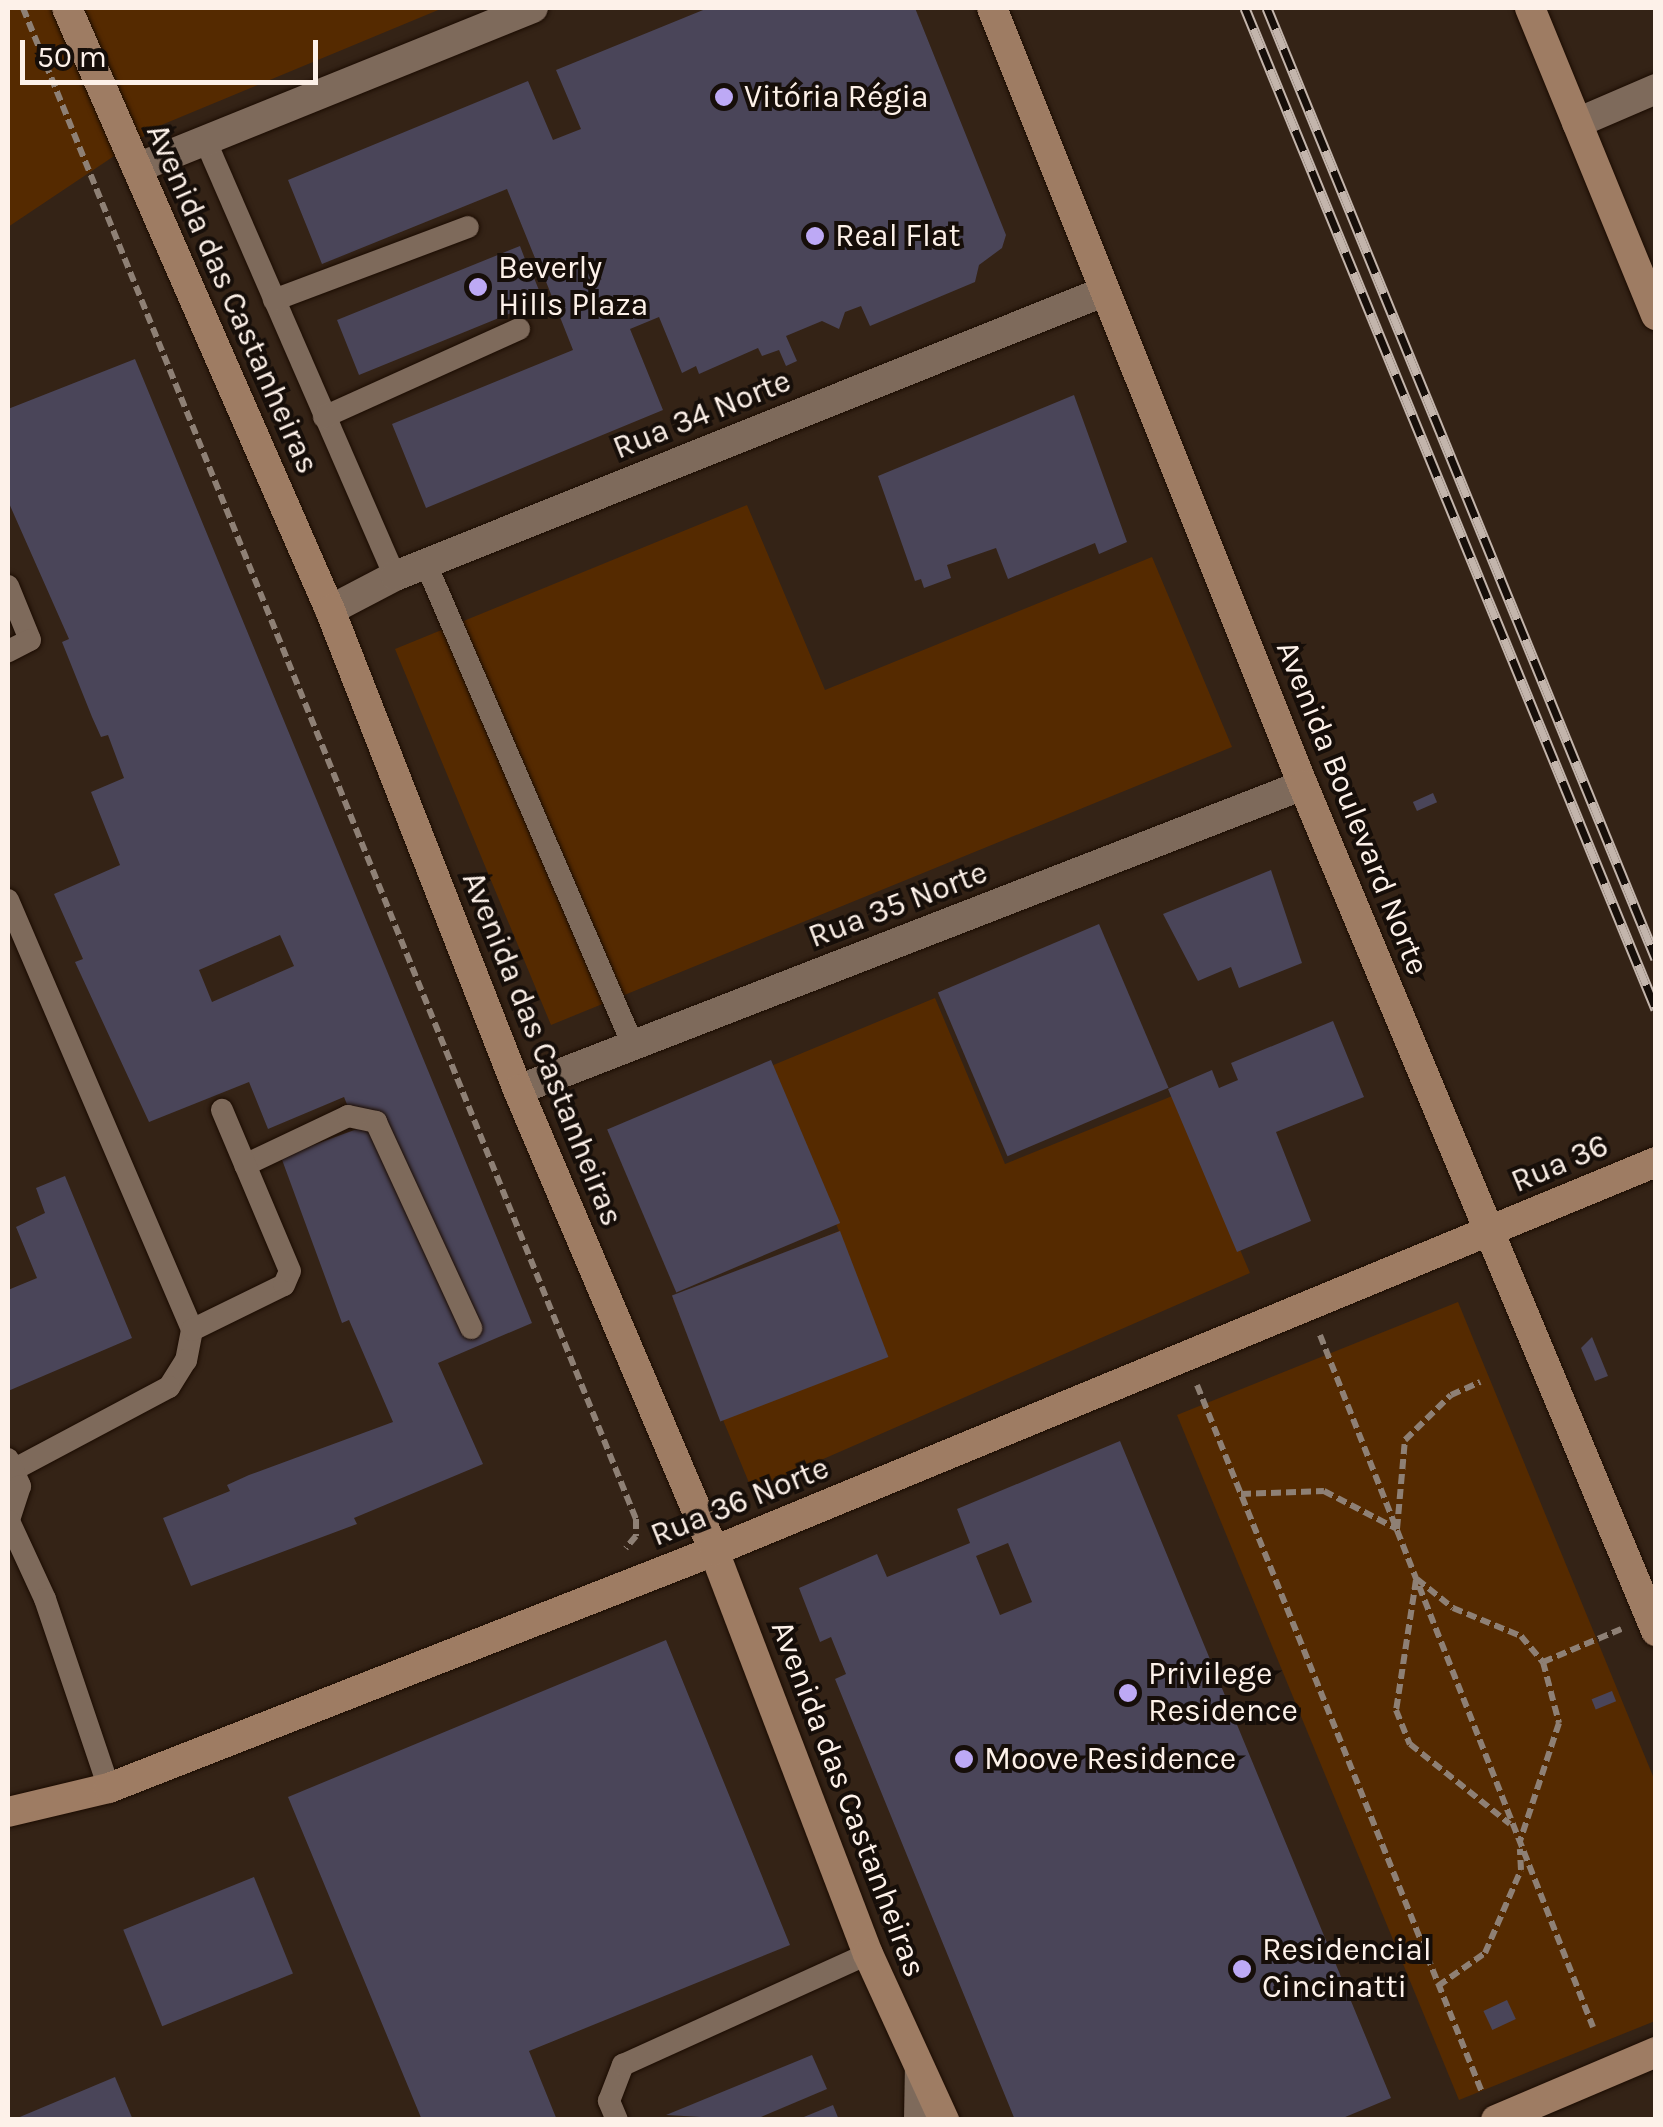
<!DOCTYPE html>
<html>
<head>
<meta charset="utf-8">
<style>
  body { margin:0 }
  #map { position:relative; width:1663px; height:2127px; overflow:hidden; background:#342316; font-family:Karla,sans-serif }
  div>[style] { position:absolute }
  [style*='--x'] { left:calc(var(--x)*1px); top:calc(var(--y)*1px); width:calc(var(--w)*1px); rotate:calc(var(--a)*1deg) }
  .green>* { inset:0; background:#552a00 }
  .building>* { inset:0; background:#4a4559; transform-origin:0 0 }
  .path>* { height:6px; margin-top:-3px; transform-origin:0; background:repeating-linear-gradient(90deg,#8e8075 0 10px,transparent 0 15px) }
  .roads { filter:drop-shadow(0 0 2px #1b0c02) drop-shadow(0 0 2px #1b0c02) }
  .lane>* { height:22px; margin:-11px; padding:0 11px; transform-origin:11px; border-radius:11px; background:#7e6a5b }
  .street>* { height:30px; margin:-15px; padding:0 15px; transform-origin:15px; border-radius:15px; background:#7e6a5b }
  .secondary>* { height:30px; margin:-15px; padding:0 15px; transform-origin:15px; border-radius:15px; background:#9e7c63 }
  .rail>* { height:11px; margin-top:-5.5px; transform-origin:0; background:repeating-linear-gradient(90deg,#160e09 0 22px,#c3b5ac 0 44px); box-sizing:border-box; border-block:2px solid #c3b5ac }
  .dots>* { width:28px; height:28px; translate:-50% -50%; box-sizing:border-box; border:5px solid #160e09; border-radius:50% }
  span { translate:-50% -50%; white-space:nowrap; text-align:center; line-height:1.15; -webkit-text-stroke:8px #160e09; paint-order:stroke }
  .poi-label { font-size:32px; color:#fdf1e9 }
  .left { translate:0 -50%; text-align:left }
  .street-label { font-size:32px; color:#fdf1e9 }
  .frame { position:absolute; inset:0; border:10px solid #fdf1e9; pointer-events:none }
  .scale { position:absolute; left:20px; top:40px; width:298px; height:45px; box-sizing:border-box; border:5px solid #fdf1e9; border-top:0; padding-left:12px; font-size:30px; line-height:35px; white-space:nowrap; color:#fdf1e9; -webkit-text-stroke:8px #160e09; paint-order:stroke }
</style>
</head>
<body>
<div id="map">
  <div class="green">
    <i style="clip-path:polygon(8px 8px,443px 8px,159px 126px,8px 227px)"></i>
    <i style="clip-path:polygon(747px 505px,825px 690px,1152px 557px,1232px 747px,551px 1025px,395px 649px)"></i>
    <i style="clip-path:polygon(935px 998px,1005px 1164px,1187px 1090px,1178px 1105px,1250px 1273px,752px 1490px,673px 1299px,839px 1231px,771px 1066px)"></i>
    <i style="clip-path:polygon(1458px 1302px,1655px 1781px,1655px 2021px,1459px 2100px,1177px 1415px)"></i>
  </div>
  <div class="building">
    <i style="clip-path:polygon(708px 8px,915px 8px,1006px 235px,1002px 248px,979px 265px,975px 282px,870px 326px,861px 306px,845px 312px,839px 329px,822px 321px,786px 336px,797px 361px,786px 366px,779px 350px,762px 356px,758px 348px,699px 374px,696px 366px,682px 373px,659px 317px,630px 329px,663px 410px,426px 508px,392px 424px,573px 350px,541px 269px,532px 273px,543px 300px,359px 375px,337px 320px,520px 246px,528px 267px,537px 263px,507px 189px,322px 264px,288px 180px,528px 81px,553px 140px,581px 129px,556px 70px)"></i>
    <i style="clip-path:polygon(evenodd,135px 359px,532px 1323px,438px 1363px,483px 1464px,354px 1518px,357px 1524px,191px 1586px,163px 1518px,230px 1491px,227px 1485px,249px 1475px,393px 1422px,349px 1320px,342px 1323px,281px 1157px,357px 1129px,344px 1097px,268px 1129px,249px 1082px,149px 1122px,75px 962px,83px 959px,54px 894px,120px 865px,91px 792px,124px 778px,108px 735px,101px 737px,92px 717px,62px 642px,69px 639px,8px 501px,8px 409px,135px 359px,280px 935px,294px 966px,212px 1002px,199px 970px,280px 935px)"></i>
    <i style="clip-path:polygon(1074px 395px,1127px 542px,1099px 554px,1095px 543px,1008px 579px,996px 548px,947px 565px,951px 578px,924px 588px,921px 579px,915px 581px,878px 476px)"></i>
    <i style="left:1433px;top:793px;width:10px;height:22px;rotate:66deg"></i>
    <i style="clip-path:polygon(1271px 870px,1302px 963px,1239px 988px,1231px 967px,1198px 981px,1163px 914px)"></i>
    <i style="left:1099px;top:924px;width:178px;height:175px;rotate:67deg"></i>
    <i style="clip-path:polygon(1333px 1021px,1364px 1097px,1276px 1132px,1311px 1221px,1237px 1252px,1168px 1089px,1212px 1070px,1219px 1088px,1238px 1080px,1231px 1063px)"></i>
    <i style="left:771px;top:1060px;width:177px;height:178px;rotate:67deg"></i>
    <i style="clip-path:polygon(65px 1176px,132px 1338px,8px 1391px,8px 1290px,37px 1278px,16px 1227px,45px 1213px,36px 1188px)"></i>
    <i style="left:840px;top:1231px;width:135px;height:180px;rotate:69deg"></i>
    <i style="clip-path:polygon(1592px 1337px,1608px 1376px,1595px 1381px,1581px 1348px)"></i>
    <i style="clip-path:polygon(evenodd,1120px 1441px,1391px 2098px,1338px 2120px,1015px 2120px,835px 1679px,846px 1674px,831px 1637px,820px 1642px,799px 1588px,877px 1554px,887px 1577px,970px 1543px,957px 1509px,1120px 1441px,1008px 1543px,1032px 1602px,1000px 1615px,976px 1556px,1008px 1543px)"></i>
    <i style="clip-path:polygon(666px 1640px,790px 1945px,529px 2051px,557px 2120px,422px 2120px,288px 1797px)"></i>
    <i style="left:1612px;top:1691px;width:11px;height:22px;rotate:68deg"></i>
    <i style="left:254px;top:1877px;width:104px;height:141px;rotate:68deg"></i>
    <i style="left:1507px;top:2000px;width:21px;height:26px;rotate:65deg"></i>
    <i style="clip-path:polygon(812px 2055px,827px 2089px,754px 2120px,666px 2115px)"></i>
    <i style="clip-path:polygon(115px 2077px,133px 2120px,15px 2120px,15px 2119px)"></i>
    <i style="clip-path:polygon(833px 2105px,839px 2120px,799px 2120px,799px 2119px)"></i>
  </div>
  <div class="path">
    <i style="--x:23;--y:8;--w:1631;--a:67.92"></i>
    <i style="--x:636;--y:1519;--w:17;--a:90"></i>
    <i style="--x:636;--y:1536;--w:16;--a:130"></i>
    <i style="--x:1320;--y:1335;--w:744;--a:68.47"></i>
    <i style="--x:1197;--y:1385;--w:762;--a:68.05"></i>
    <i style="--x:1241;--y:1494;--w:83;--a:-2.1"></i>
    <i style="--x:1324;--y:1491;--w:82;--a:27.5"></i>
    <i style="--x:1397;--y:1529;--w:89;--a:-84.9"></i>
    <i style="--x:1405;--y:1440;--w:64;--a:-44.4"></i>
    <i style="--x:1451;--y:1395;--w:32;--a:-24"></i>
    <i style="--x:1417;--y:1579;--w:46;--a:38.9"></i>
    <i style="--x:1453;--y:1608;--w:74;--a:22.4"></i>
    <i style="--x:1521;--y:1636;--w:34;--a:50"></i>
    <i style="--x:1543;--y:1662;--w:63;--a:75.3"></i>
    <i style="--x:1559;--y:1723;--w:124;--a:108.3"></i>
    <i style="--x:1416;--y:1580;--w:132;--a:98.7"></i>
    <i style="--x:1396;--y:1710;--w:37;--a:68"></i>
    <i style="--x:1410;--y:1744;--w:128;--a:38.7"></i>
    <i style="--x:1543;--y:1662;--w:85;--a:-22.9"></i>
    <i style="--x:1438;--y:1986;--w:57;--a:-35.1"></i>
    <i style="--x:1485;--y:1953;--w:90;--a:-66.6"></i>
    <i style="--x:1521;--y:1870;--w:21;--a:-93"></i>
  </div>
  <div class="roads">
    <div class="lane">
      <i style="--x:206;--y:142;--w:473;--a:66.5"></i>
      <i style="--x:274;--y:300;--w:207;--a:-20.6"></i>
      <i style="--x:324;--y:417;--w:214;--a:-24.3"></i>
      <i style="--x:426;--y:564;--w:524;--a:66.72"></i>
      <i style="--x:8;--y:586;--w:58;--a:67.8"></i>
      <i style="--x:30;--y:640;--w:25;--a:153"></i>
      <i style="--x:8;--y:900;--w:468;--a:66.8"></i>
      <i style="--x:192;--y:1330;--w:31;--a:101"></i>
      <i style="--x:186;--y:1360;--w:32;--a:122"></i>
      <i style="--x:169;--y:1387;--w:174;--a:152"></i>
      <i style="--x:245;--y:1165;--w:114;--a:-25.4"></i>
      <i style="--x:348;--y:1116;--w:29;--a:12"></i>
      <i style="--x:376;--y:1122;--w:227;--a:65.2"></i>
      <i style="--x:192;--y:1330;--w:102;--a:-26.1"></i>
      <i style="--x:284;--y:1285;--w:15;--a:-67"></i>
      <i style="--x:290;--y:1271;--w:175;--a:-112.9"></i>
      <i style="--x:8;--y:1459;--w:30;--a:66"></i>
      <i style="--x:20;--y:1486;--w:39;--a:108"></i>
      <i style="--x:9;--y:1521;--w:86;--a:65.2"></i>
      <i style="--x:45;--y:1599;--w:200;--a:71.3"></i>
      <i style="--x:617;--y:2120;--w:21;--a:-113"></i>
      <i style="--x:609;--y:2101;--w:39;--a:-69"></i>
      <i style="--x:623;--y:2065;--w:269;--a:-24.4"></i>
      <i style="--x:915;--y:2120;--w:55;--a:-89"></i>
    </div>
    <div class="street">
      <i style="--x:1577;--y:123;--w:86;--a:-23.3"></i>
      <i style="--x:137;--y:168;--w:427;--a:-22"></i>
      <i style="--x:330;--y:610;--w:73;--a:-27.6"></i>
      <i style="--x:395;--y:576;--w:763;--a:-21.86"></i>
      <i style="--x:518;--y:1090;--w:842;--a:-21.23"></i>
    </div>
    <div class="secondary">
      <i style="--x:67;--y:8;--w:657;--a:66.4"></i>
      <i style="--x:330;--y:610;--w:516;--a:68.61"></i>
      <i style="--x:518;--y:1090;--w:501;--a:66.97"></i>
      <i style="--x:714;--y:1551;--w:431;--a:69.1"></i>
      <i style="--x:868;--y:1954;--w:183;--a:65.4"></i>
      <i style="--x:992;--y:8;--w:837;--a:68.19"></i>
      <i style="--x:1303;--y:785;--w:917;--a:67.35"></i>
      <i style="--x:1530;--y:8;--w:332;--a:67.7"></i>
      <i style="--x:8;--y:1812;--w:104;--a:-13.4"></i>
      <i style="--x:109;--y:1788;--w:650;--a:-21.39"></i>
      <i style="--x:714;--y:1551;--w:1019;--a:-22.44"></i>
      <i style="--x:1496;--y:2120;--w:174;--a:-23"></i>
    </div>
  </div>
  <div class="rail">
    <i style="--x:1245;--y:8;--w:1082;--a:67.68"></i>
    <i style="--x:1267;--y:8;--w:1027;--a:67.75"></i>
  </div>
  <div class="dots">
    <i style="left:724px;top:97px;background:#bda9f5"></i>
    <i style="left:815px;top:236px;background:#bda9f5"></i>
    <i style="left:478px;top:287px;background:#bda9f5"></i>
    <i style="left:1128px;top:1693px;background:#bda9f5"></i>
    <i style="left:964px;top:1759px;background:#bda9f5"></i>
    <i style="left:1242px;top:1969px;background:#bda9f5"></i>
  </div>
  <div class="poi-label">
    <span class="left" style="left:744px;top:97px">Vitória Régia</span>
    <span class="left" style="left:835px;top:236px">Real Flat</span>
    <span class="left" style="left:498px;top:287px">Beverly<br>Hills Plaza</span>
    <span class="left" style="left:1148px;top:1693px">Privilege<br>Residence</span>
    <span class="left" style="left:984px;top:1759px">Moove Residence</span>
    <span class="left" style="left:1262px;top:1969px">Residencial<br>Cincinatti</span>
  </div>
  <div class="street-label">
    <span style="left:232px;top:299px;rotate:66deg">Avenida das Castanheiras</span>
    <span style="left:702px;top:415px;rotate:-22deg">Rua 34 Norte</span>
    <span style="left:1352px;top:808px;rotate:68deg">Avenida Boulevard Norte</span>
    <span style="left:898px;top:905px;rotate:-21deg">Rua 35 Norte</span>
    <span style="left:542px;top:1049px;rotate:68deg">Avenida das Castanheiras</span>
    <span style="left:1560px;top:1164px;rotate:-23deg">Rua 36</span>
    <span style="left:740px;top:1502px;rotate:-22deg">Rua 36 Norte</span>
    <span style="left:848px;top:1799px;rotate:69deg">Avenida das Castanheiras</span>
  </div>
  <div class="frame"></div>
  <div class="scale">50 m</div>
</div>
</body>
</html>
